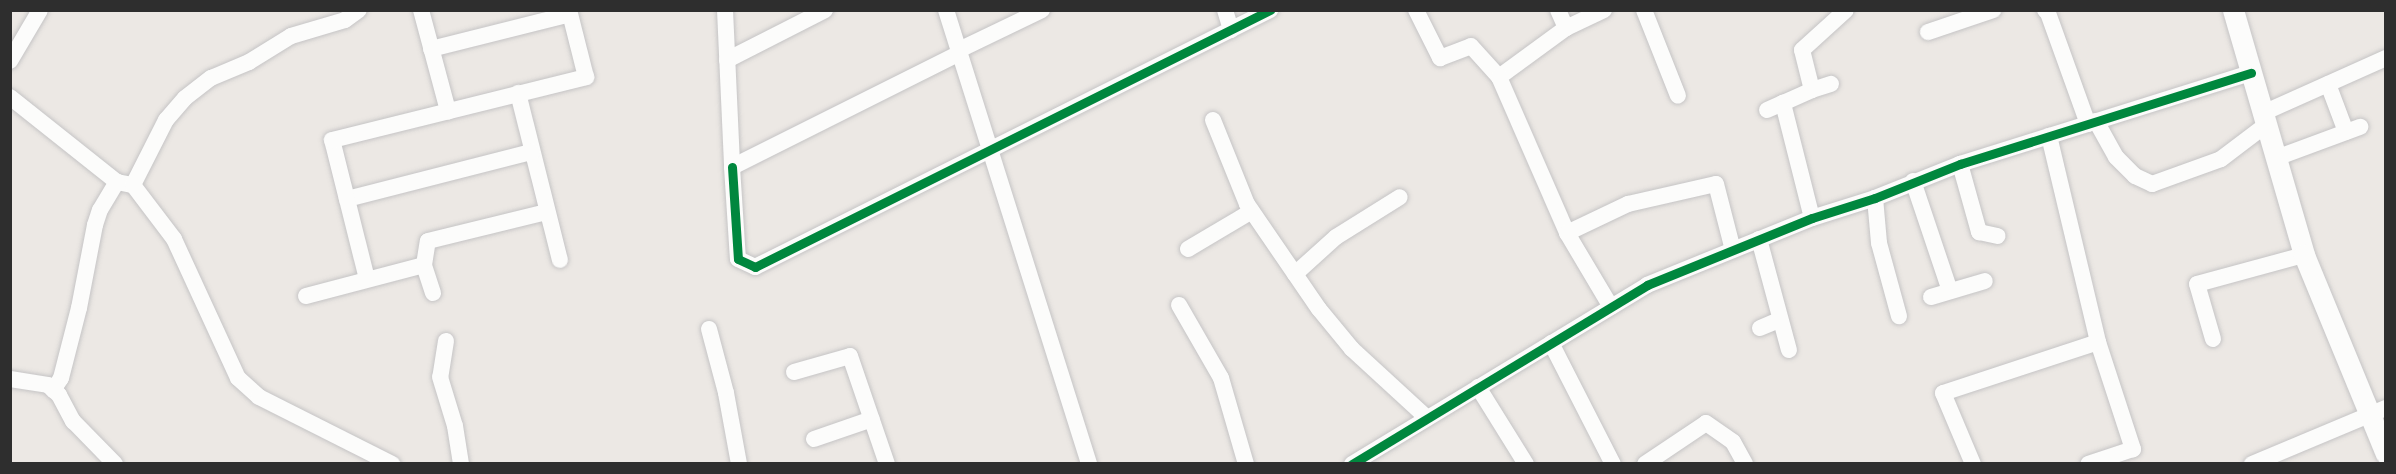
<!DOCTYPE html>
<html>
<head>
<meta charset="utf-8">
<style>
  body { margin:0 }
  #map { position:relative; width:2396px; height:474px; overflow:hidden; background:#ece8e4; font-family:"Asap Condensed",sans-serif }
  div>[style] { position:absolute }
  [style*='--x'] { left:calc(var(--x)*1px); top:calc(var(--y)*1px); width:calc(var(--w)*1px); rotate:calc(var(--a)*1deg) }
  .roads { filter:drop-shadow(0 0 2px #c5c4c5) drop-shadow(0 0 2px #c5c4c5) }
  .minor>* { height:16px; margin:-8px; padding:0 8px; transform-origin:8px; border-radius:8px; background:#fcfcfb }
  .tertiary>* { height:21px; margin:-10.5px; padding:0 10.5px; transform-origin:10.5px; border-radius:10.5px; background:#fcfcfb }
  .cycleway>* { height:9px; margin:-4.5px; padding:0 4.5px; transform-origin:4.5px; border-radius:4.5px; background:#00873e }
  span { translate:-50% -50%; white-space:nowrap; text-align:center; line-height:1.15; -webkit-text-stroke:6px #fff; paint-order:stroke }
  .frame { position:absolute; inset:0; border:12px solid #2e2e2e; pointer-events:none }
</style>
</head>
<body>
<div id="map">
  <div class="roads">
    <div class="minor">
      <i style="--x:421;--y:10;--w:105;--a:75"></i>
      <i style="--x:725;--y:10;--w:157;--a:87.4"></i>
      <i style="--x:732;--y:167;--w:255;--a:-26.6"></i>
      <i style="--x:946;--y:10;--w:476;--a:72.5"></i>
      <i style="--x:1225;--y:10;--w:21;--a:73"></i>
      <i style="--x:1416;--y:10;--w:54;--a:63.4"></i>
      <i style="--x:1440;--y:58;--w:33;--a:-21"></i>
      <i style="--x:1471;--y:46;--w:42;--a:47.9"></i>
      <i style="--x:1499;--y:77;--w:83;--a:-36.2"></i>
      <i style="--x:1566;--y:28;--w:42;--a:-25.3"></i>
      <i style="--x:1558;--y:10;--w:20;--a:66"></i>
      <i style="--x:1644;--y:10;--w:92;--a:68.4"></i>
      <i style="--x:2045;--y:10;--w:4;--a:45"></i>
      <i style="--x:2048;--y:13;--w:118;--a:70.2"></i>
      <i style="--x:1928;--y:32;--w:69;--a:-18.7"></i>
      <i style="--x:431;--y:49;--w:143;--a:-14.1"></i>
      <i style="--x:959;--y:50;--w:92;--a:-25.7"></i>
      <i style="--x:727;--y:60;--w:110;--a:-27"></i>
      <i style="--x:10;--y:61;--w:59;--a:-59.5"></i>
      <i style="--x:1499;--y:77;--w:170;--a:66.4"></i>
      <i style="--x:1567;--y:233;--w:86;--a:59.3"></i>
      <i style="--x:2328;--y:84;--w:51;--a:69.4"></i>
      <i style="--x:1812;--y:90;--w:20;--a:-18"></i>
      <i style="--x:518;--y:93;--w:172;--a:75.9"></i>
      <i style="--x:10;--y:97;--w:137;--a:38.5"></i>
      <i style="--x:117;--y:182;--w:16;--a:11"></i>
      <i style="--x:133;--y:185;--w:68;--a:52.8"></i>
      <i style="--x:174;--y:239;--w:153;--a:65.3"></i>
      <i style="--x:238;--y:378;--w:28;--a:42"></i>
      <i style="--x:259;--y:397;--w:149;--a:26.7"></i>
      <i style="--x:1767;--y:110;--w:17;--a:-24"></i>
      <i style="--x:2263;--y:113;--w:135;--a:-24.1"></i>
      <i style="--x:1213;--y:120;--w:91;--a:68"></i>
      <i style="--x:1247;--y:204;--w:127;--a:55.6"></i>
      <i style="--x:1319;--y:309;--w:52;--a:50.5"></i>
      <i style="--x:1352;--y:349;--w:102;--a:42.6"></i>
      <i style="--x:2096;--y:121;--w:41;--a:60.9"></i>
      <i style="--x:2116;--y:157;--w:27;--a:45"></i>
      <i style="--x:2135;--y:176;--w:19;--a:25"></i>
      <i style="--x:2152;--y:184;--w:73;--a:-19.9"></i>
      <i style="--x:2221;--y:159;--w:56;--a:-37.1"></i>
      <i style="--x:2049;--y:136;--w:212;--a:76.6"></i>
      <i style="--x:2098;--y:342;--w:113;--a:71.9"></i>
      <i style="--x:2133;--y:449;--w:47;--a:161.6"></i>
      <i style="--x:2276;--y:158;--w:90;--a:-20.3"></i>
      <i style="--x:1960;--y:164;--w:71;--a:74.4"></i>
      <i style="--x:1979;--y:232;--w:19;--a:12"></i>
      <i style="--x:732;--y:167;--w:92;--a:86.3"></i>
      <i style="--x:738;--y:259;--w:19;--a:25"></i>
      <i style="--x:755;--y:267;--w:576;--a:-26.52"></i>
      <i style="--x:1913;--y:181;--w:116;--a:71.4"></i>
      <i style="--x:133;--y:185;--w:73;--a:-63.1"></i>
      <i style="--x:166;--y:120;--w:29;--a:-49"></i>
      <i style="--x:185;--y:98;--w:33;--a:-38"></i>
      <i style="--x:211;--y:78;--w:41;--a:-22.8"></i>
      <i style="--x:249;--y:62;--w:49;--a:-31.8"></i>
      <i style="--x:291;--y:36;--w:56;--a:-16.5"></i>
      <i style="--x:345;--y:20;--w:17;--a:-36"></i>
      <i style="--x:1875;--y:198;--w:45;--a:84.9"></i>
      <i style="--x:1879;--y:243;--w:76;--a:74.7"></i>
      <i style="--x:347;--y:199;--w:191;--a:-14.3"></i>
      <i style="--x:1812;--y:218;--w:119;--a:-104.2"></i>
      <i style="--x:1783;--y:103;--w:32;--a:-24"></i>
      <i style="--x:1812;--y:90;--w:41;--a:-104"></i>
      <i style="--x:1802;--y:50;--w:59;--a:-42.3"></i>
      <i style="--x:1567;--y:233;--w:68;--a:-25.4"></i>
      <i style="--x:1628;--y:204;--w:90;--a:-12.8"></i>
      <i style="--x:1716;--y:184;--w:68;--a:75.6"></i>
      <i style="--x:1759;--y:239;--w:115;--a:74.9"></i>
      <i style="--x:1188;--y:249;--w:74;--a:-30.7"></i>
      <i style="--x:1295;--y:274;--w:55;--a:-42.1"></i>
      <i style="--x:1336;--y:237;--w:75;--a:-32"></i>
      <i style="--x:367;--y:279;--w:143;--a:-104.1"></i>
      <i style="--x:332;--y:140;--w:262;--a:-13.9"></i>
      <i style="--x:586;--y:77;--w:69;--a:-104.2"></i>
      <i style="--x:433;--y:293;--w:29;--a:-108"></i>
      <i style="--x:424;--y:265;--w:24;--a:-81"></i>
      <i style="--x:428;--y:241;--w:122;--a:-13.8"></i>
      <i style="--x:306;--y:296;--w:122;--a:-14.7"></i>
      <i style="--x:1931;--y:297;--w:56;--a:-16.5"></i>
      <i style="--x:1179;--y:305;--w:84;--a:60.1"></i>
      <i style="--x:1221;--y:378;--w:90;--a:73.8"></i>
      <i style="--x:1760;--y:328;--w:21;--a:-23"></i>
      <i style="--x:709;--y:329;--w:66;--a:75.1"></i>
      <i style="--x:726;--y:393;--w:72;--a:79.6"></i>
      <i style="--x:2213;--y:339;--w:57;--a:-106.2"></i>
      <i style="--x:2197;--y:284;--w:111;--a:-15.2"></i>
      <i style="--x:446;--y:341;--w:36;--a:99"></i>
      <i style="--x:440;--y:377;--w:51;--a:73"></i>
      <i style="--x:455;--y:426;--w:38;--a:81"></i>
      <i style="--x:1551;--y:343;--w:136;--a:62.9"></i>
      <i style="--x:794;--y:372;--w:58;--a:-15.9"></i>
      <i style="--x:850;--y:356;--w:114;--a:71.1"></i>
      <i style="--x:10;--y:379;--w:38;--a:9"></i>
      <i style="--x:48;--y:385;--w:15;--a:42"></i>
      <i style="--x:59;--y:395;--w:30;--a:62"></i>
      <i style="--x:73;--y:421;--w:60;--a:45.7"></i>
      <i style="--x:1478;--y:387;--w:91;--a:58.1"></i>
      <i style="--x:53;--y:390;--w:14;--a:-56"></i>
      <i style="--x:61;--y:378;--w:72;--a:-75.6"></i>
      <i style="--x:79;--y:308;--w:85;--a:-79.1"></i>
      <i style="--x:95;--y:225;--w:16;--a:-72"></i>
      <i style="--x:100;--y:210;--w:33;--a:-59"></i>
      <i style="--x:814;--y:439;--w:61;--a:-19"></i>
      <i style="--x:1352;--y:464;--w:345;--a:-31.2"></i>
      <i style="--x:1647;--y:285;--w:178;--a:-22.1"></i>
      <i style="--x:1812;--y:218;--w:66;--a:-17.6"></i>
      <i style="--x:1875;--y:198;--w:92;--a:-21.8"></i>
      <i style="--x:1960;--y:164;--w:305;--a:-17.4"></i>
      <i style="--x:1645;--y:464;--w:73;--a:-33.9"></i>
      <i style="--x:1706;--y:423;--w:33;--a:35"></i>
      <i style="--x:1733;--y:442;--w:25;--a:61"></i>
      <i style="--x:1973;--y:464;--w:77;--a:-112.9"></i>
      <i style="--x:1943;--y:393;--w:163;--a:-18.2"></i>
      <i style="--x:2252;--y:464;--w:145;--a:-22.7"></i>
    </div>
    <div class="tertiary">
      <i style="--x:2233;--y:10;--w:255;--a:73.8"></i>
      <i style="--x:2304;--y:255;--w:215;--a:67.6"></i>
    </div>
  </div>
  <div class="cycleway">
    <i style="--x:732;--y:167;--w:92;--a:86.3"></i>
    <i style="--x:738;--y:259;--w:19;--a:25"></i>
    <i style="--x:755;--y:267;--w:576;--a:-26.52"></i>
    <i style="--x:1352;--y:464;--w:345;--a:-31.2"></i>
    <i style="--x:1647;--y:285;--w:178;--a:-22.1"></i>
    <i style="--x:1812;--y:218;--w:66;--a:-17.6"></i>
    <i style="--x:1875;--y:198;--w:92;--a:-21.8"></i>
    <i style="--x:1960;--y:164;--w:305;--a:-17.4"></i>
  </div>
  <div class="frame"></div>
</div>
</body>
</html>
